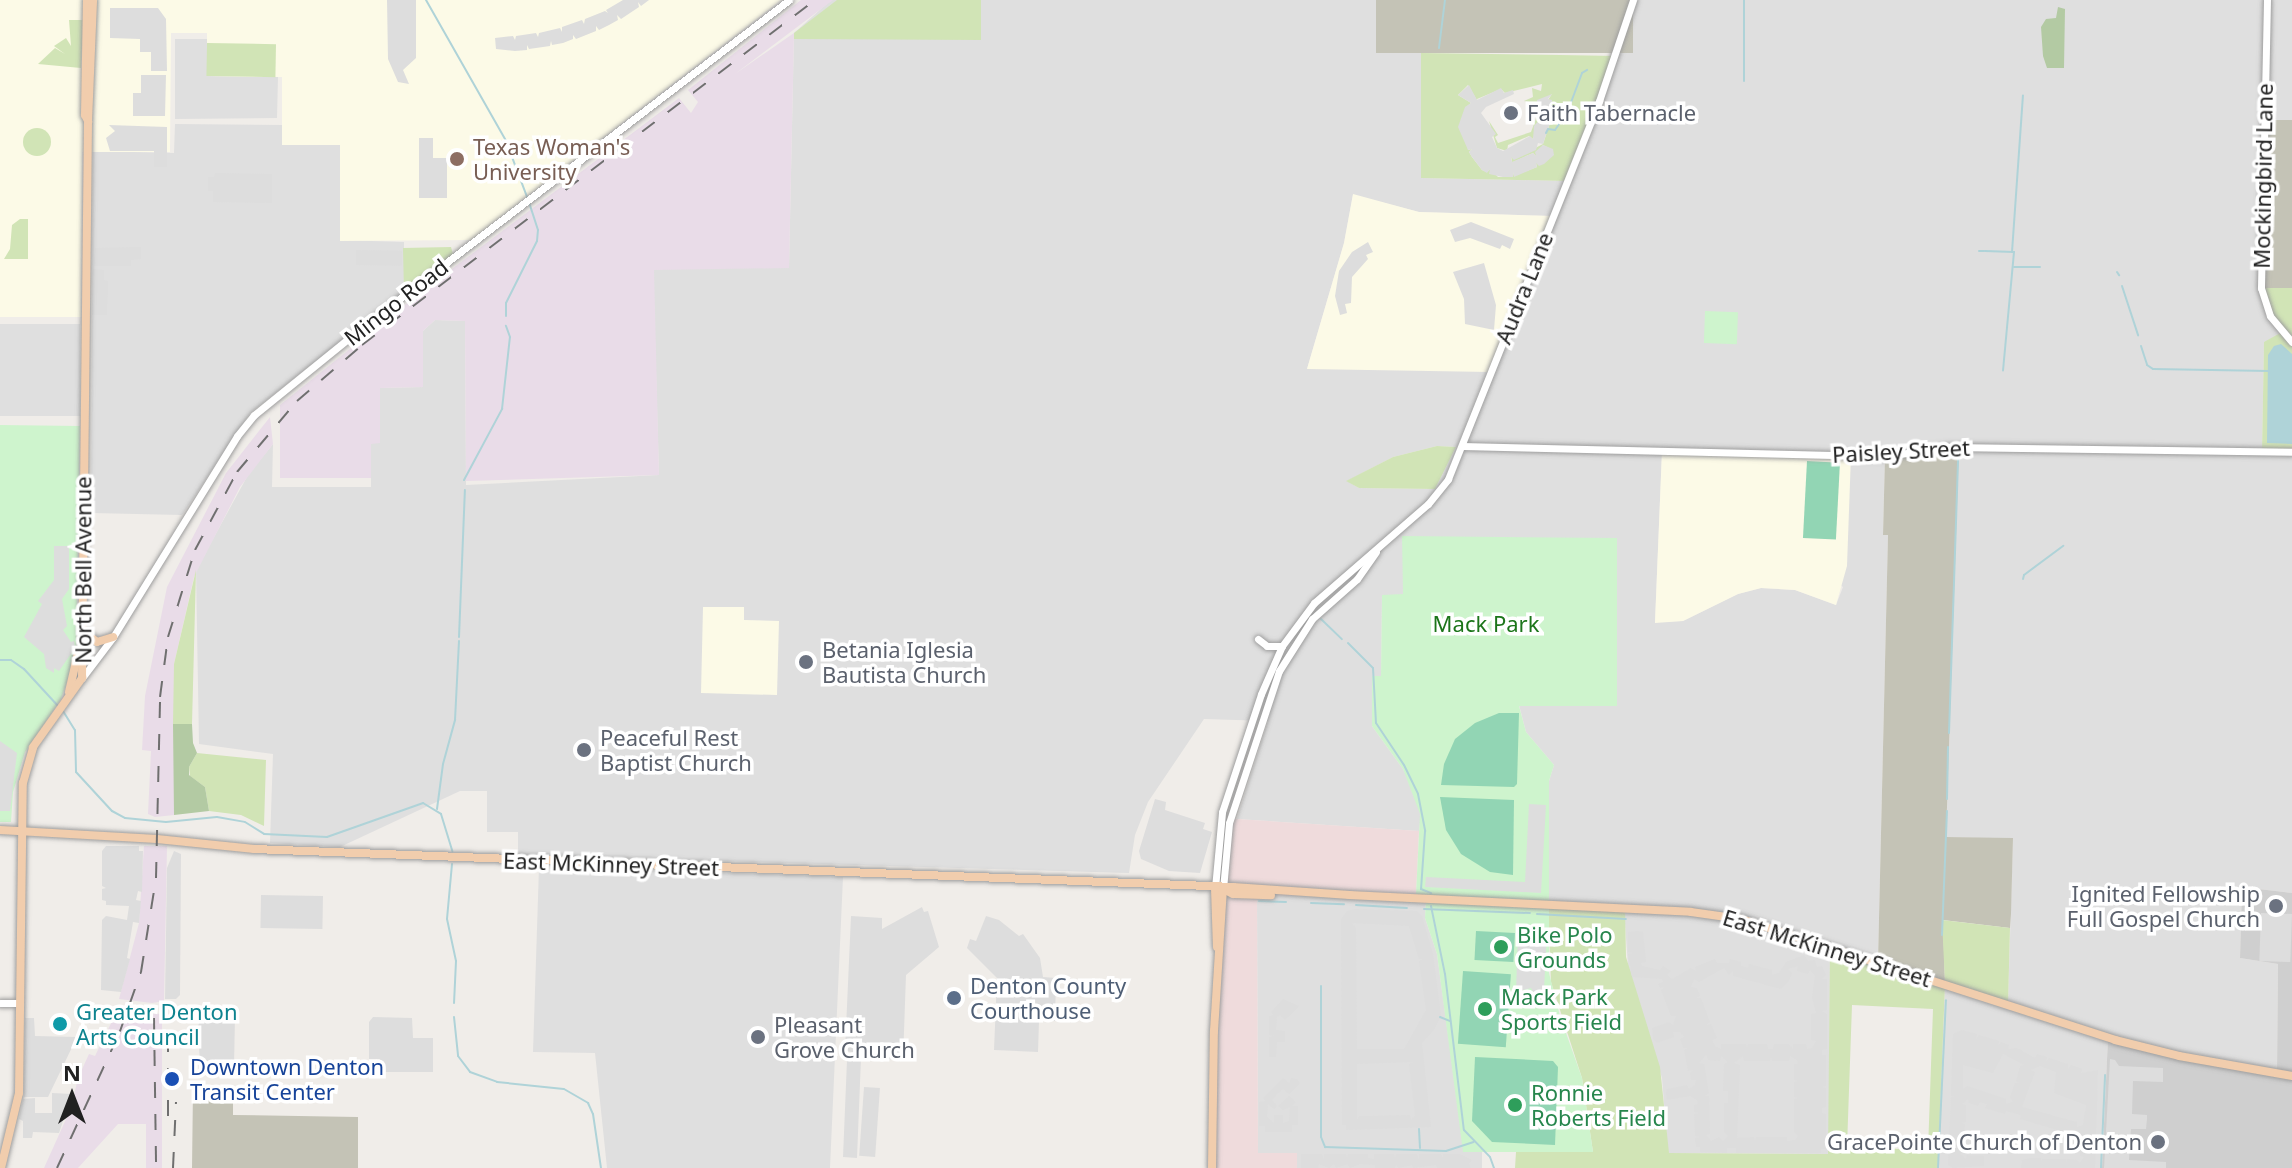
<!DOCTYPE html>
<html>
<head>
<meta charset="utf-8">
<style>
  body { margin:0 }
  #map { position:relative; width:2292px; height:1168px; overflow:hidden; background:#f0ede9; font-family:"Noto Sans",sans-serif }
  div>[style] { position:absolute }
  [style*='--x'] { left:calc(var(--x)*1px); top:calc(var(--y)*1px); width:calc(var(--w)*1px); rotate:calc(var(--a)*1deg) }
  .residential>* { inset:0; background:#dfdfdf; transform-origin:0 0 }
  .commercial>* { inset:0; background:#efdbdc }
  .industrial>* { inset:0; background:#e9dce8 }
  .education>* { inset:0; background:#fcfae7 }
  .religious>* { inset:0; background:#cfcfcf }
  .construction>* { inset:0; background:#c4c3b6; transform-origin:0 0 }
  .grass>* { inset:0; background:#d1e4b6; transform-origin:0 0 }
  .round { border-radius:50% }
  .forest>* { inset:0; background:#b3caa3 }
  .park>* { inset:0; background:#cef4cd; transform-origin:0 0 }
  .pitch>* { inset:0; background:#92d5b4; transform-origin:0 0 }
  .parking>* { inset:0; background:#ddd; transform-origin:0 0 }
  .water>* { inset:0; background:#afd3d8 }
  .stream>* { height:2px; margin:-1px; padding:0 1px; transform-origin:1px; border-radius:1px; background:#afd3d8 }
  .roads { filter:drop-shadow(0 0 2px #9e9e9e) drop-shadow(0 0 2px #9e9e9e) }
  .minor>* { height:7px; margin:-3.5px; padding:0 3.5px; transform-origin:3.5px; border-radius:3.5px; background:#fff }
  .major>* { height:8px; margin:-4px; padding:0 4px; transform-origin:4px; border-radius:4px; background:#f1cdad }
  .rail>* { height:2px; margin-top:-1px; transform-origin:0; background:repeating-linear-gradient(90deg,#6f6f6f 0 16px,transparent 0 32px) }
  .dots>* { width:22px; height:22px; translate:-50% -50%; box-sizing:border-box; border:4px solid #fff; border-radius:50% }
  span { translate:-50% -50%; white-space:nowrap; text-align:center; line-height:1.15; -webkit-text-stroke:7px #fff; paint-order:stroke }
  .worship-label { font-size:22px; color:#5b616d }
  .left { translate:0 -50%; text-align:left }
  .right { translate:-100% -50%; text-align:right }
  .education-label { font-size:22px; color:#785e54 }
  .street-label { font-size:22px; color:#212121 }
  .park-label { font-size:22px; color:#1c751a }
  .leisure-label { font-size:22px; color:#27864d }
  .service-label { font-size:22px; color:#4e5e75 }
  .culture-label { font-size:22px; color:#0d838f }
  .transit-label { font-size:22px; color:#164399 }
  .north { position:absolute; left:32px; top:1056px; width:80px; height:80px; -webkit-text-stroke:6px #fff; paint-order:stroke; rotate:0deg; font-size:22px; font-weight:700; line-height:32px; text-align:center; color:#212121 }
  .north::after { content:''; display:block; margin:auto; width:28px; height:36px; background:#212121; clip-path:polygon(50% 0,100% 100%,50% 72%,0 100%) }
</style>
</head>
<body>
<div id="map">
  <div class="residential">
    <i style="clip-path:polygon(evenodd,831px 0,1376px 0,1376px 53px,1421px 53px,1421px 178px,1567px 181px,1633px 0,2292px 0,2292px 120px,2265px 120px,2282px 332px,2264px 343px,2262px 451px,2292px 452px,2292px 893px,2242px 887px,2240px 958px,2278px 964px,2277px 1073px,2108px 1038px,2102px 1168px,1938px 1168px,1945px 983px,2008px 1004px,2013px 839px,1946px 837px,1959px 448px,1885px 456px,1883px 534px,1888px 535px,1878px 961px,1830px 946px,1829px 1154px,1668px 1153px,1662px 1078px,1628px 966px,1624px 909px,1548px 906px,1549px 781px,1554px 765px,1526px 732px,1519px 705px,1403px 595px,1382px 595px,1381px 676px,1373px 676px,1372px 726px,1403px 769px,1415px 795px,1421px 814px,1419px 831px,1237px 819px,1268px 721px,1204px 719px,1148px 802px,1135px 835px,1129px 873px,518px 855px,518px 832px,487px 832px,487px 791px,460px 791px,340px 847px,270px 843px,273px 754px,199px 744px,196px 570px,248px 475px,273px 444px,272px 487px,371px 487px,371px 443px,380px 442px,380px 388px,423px 387px,423px 331px,435px 320px,465px 321px,466px 485px,659px 475px,653px 269px,789px 267px,794px 33px,831px 0,1353px 195px,1419px 212px,1553px 216px,1307px 369px,1344px 243px,1353px 195px,831px 0,1437px 446px,1456px 447px,1435px 489px,1359px 488px,1347px 481px,1393px 457px,1437px 446px,831px 0,1662px 452px,1843px 587px,1836px 605px,1795px 590px,1761px 588px,1738px 594px,1683px 621px,1655px 622px,1662px 452px)"></i>
    <i style="clip-path:polygon(175px 39px,207px 39px,207px 76px,278px 77px,277px 118px,175px 119px)"></i>
    <i style="clip-path:polygon(175px 124px,282px 125px,283px 145px,340px 145px,341px 240px,404px 242px,404px 292px,250px 413px,182px 515px,91px 513px,93px 151px,174px 153px)"></i>
    <i style="left:0;top:324px;width:80px;height:92px"></i>
    <i style="clip-path:polygon(539px 867px,843px 877px,830px 1168px,607px 1168px,595px 1053px,533px 1052px)"></i>
    <i style="clip-path:polygon(1257px 894px,1426px 899px,1425px 918px,1437px 954px,1464px 1152px,1482px 1152px,1482px 1168px,1297px 1168px,1297px 1153px,1258px 1153px)"></i>
  </div>
  <div class="commercial">
    <i style="clip-path:polygon(1221px 818px,1419px 831px,1416px 894px,1426px 899px,1257px 895px,1258px 1153px,1297px 1153px,1297px 1168px,1212px 1168px,1218px 957px,1214px 930px)"></i>
  </div>
  <div class="industrial">
    <i style="clip-path:polygon(801px 0,833px 0,735px 74px,794px 33px,789px 268px,654px 270px,659px 475px,466px 481px,465px 321px,435px 320px,423px 331px,423px 387px,380px 388px,380px 443px,371px 444px,371px 478px,280px 478px,280px 405px,416px 296px,679px 98px,691px 113px,698px 102px,688px 90px)"></i>
    <i style="clip-path:polygon(270px 417px,273px 444px,240px 487px,194px 577px,174px 664px,174px 815px,155px 817px,148px 814px,151px 751px,142px 750px,145px 696px,167px 587px,226px 473px)"></i>
    <i style="clip-path:polygon(144px 846px,167px 846px,164px 1001px,152px 1003px,119px 999px,139px 923px)"></i>
    <i style="clip-path:polygon(117px 1011px,162px 1014px,162px 1168px,146px 1168px,146px 1124px,118px 1124px,78px 1168px,44px 1168px,71px 1108px,78px 1078px,89px 1054px,95px 1056px)"></i>
  </div>
  <div class="education">
    <i style="clip-path:polygon(0 0,781px 0,471px 240px,340px 241px,340px 145px,282px 145px,282px 77px,207px 76px,207px 33px,171px 33px,170px 152px,82px 152px,81px 317px,0 317px)"></i>
    <i style="clip-path:polygon(1353px 194px,1419px 212px,1553px 216px,1490px 372px,1307px 369px,1344px 243px)"></i>
    <i style="clip-path:polygon(1662px 451px,1851px 455px,1847px 566px,1836px 605px,1795px 590px,1761px 588px,1738px 594px,1683px 621px,1655px 623px)"></i>
    <i style="clip-path:polygon(703px 607px,744px 607px,744px 620px,779px 621px,777px 695px,701px 693px)"></i>
  </div>
  <div class="religious">
    <i style="clip-path:polygon(2242px 887px,2292px 893px,2292px 1168px,2102px 1168px,2108px 1038px,2277px 1073px,2278px 964px,2240px 958px)"></i>
  </div>
  <div class="construction">
    <i style="left:1376px;top:0;width:257px;height:53px"></i>
    <i style="left:2264px;top:120px;width:28px;height:168px"></i>
    <i style="clip-path:polygon(1959px 447px,1946px 837px,2013px 838px,2011px 914px,2010px 928px,1943px 920px,1945px 983px,1878px 961px,1888px 535px,1883px 535px,1885px 456px)"></i>
    <i style="clip-path:polygon(193px 1089px,233px 1089px,233px 1115px,358px 1117px,358px 1168px,192px 1168px)"></i>
  </div>
  <div class="grass">
    <i style="clip-path:polygon(837px 0,981px 0,981px 40px,794px 39px,794px 33px)"></i>
    <i style="clip-path:polygon(69px 20px,83px 20px,81px 68px,38px 64px,55px 48px,65px 54px,54px 46px,66px 38px,71px 46px)"></i>
    <i style="left:207px;top:43px;width:69px;height:33px;rotate:1deg"></i>
    <i style="clip-path:polygon(evenodd,1421px 53px,1560px 55px,1616px 56px,1567px 181px,1518px 180px,1421px 178px,1421px 53px,1542px 84px,1541px 91px,1532px 88px,1533px 97px,1524px 101px,1529px 102px,1537px 116px,1531px 132px,1498px 143px,1495px 137px,1498px 135px,1489px 121px,1497px 148px,1507px 151px,1508px 145px,1529px 136px,1533px 139px,1545px 100px,1552px 94px,1548px 100px,1552px 101px,1548px 117px,1551px 120px,1543px 144px,1514px 159px,1511px 156px,1513px 166px,1513px 162px,1533px 153px,1536px 156px,1543px 145px,1553px 150px,1536px 163px,1537px 167px,1514px 176px,1513px 172px,1512px 177px,1498px 177px,1490px 169px,1487px 172px,1482px 170px,1472px 157px,1469px 152px,1472px 149px,1468px 150px,1465px 108px,1471px 103px,1458px 95px,1468px 85px,1478px 102px,1477px 99px,1501px 89px,1505px 93px,1542px 84px)"></i>
    <i class="round" style="left:23px;top:128px;width:28px;height:28px"></i>
    <i style="clip-path:polygon(20px 219px,28px 219px,28px 259px,4px 259px,10px 249px,12px 225px)"></i>
    <i style="clip-path:polygon(451px 247px,453px 254px,404px 292px,403px 248px)"></i>
    <i style="clip-path:polygon(2261px 288px,2292px 288px,2292px 452px,2262px 451px,2264px 342px,2282px 332px,2272px 319px)"></i>
    <i style="clip-path:polygon(1437px 446px,1456px 447px,1435px 489px,1359px 488px,1346px 481px,1393px 457px)"></i>
    <i style="clip-path:polygon(196px 570px,192px 724px,173px 724px,174px 664px)"></i>
    <i style="clip-path:polygon(197px 753px,266px 760px,264px 826px,241px 815px,209px 811px,205px 787px,190px 776px,189px 767px)"></i>
    <i style="clip-path:polygon(evenodd,1548px 906px,1625px 909px,1626px 957px,1660px 1067px,1669px 1153px,1828px 1154px,1830px 946px,1945px 983px,1942px 920px,2010px 928px,2008px 1005px,1945px 984px,1938px 1168px,1515px 1168px,1516px 1152px,1593px 1152px,1582px 1078px,1551px 982px,1548px 906px,1852px 1005px,1933px 1009px,1928px 1150px,1847px 1147px,1852px 1005px)"></i>
  </div>
  <div class="forest">
    <i style="clip-path:polygon(2058px 7px,2065px 9px,2064px 68px,2047px 68px,2043px 56px,2041px 27px,2046px 19px,2056px 18px)"></i>
    <i style="clip-path:polygon(173px 724px,192px 724px,193px 743px,197px 753px,189px 767px,189px 775px,205px 787px,209px 811px,174px 815px)"></i>
  </div>
  <div class="park">
    <i style="left:1705px;top:311px;width:33px;height:32px;rotate:2deg"></i>
    <i style="clip-path:polygon(0 425px,80px 426px,76px 656px,61px 699px,25px 752px,13px 792px,11px 822px,0 822px)"></i>
    <i style="clip-path:polygon(1402px 536px,1617px 538px,1617px 706px,1519px 706px,1526px 732px,1554px 765px,1549px 781px,1549px 973px,1560px 1016px,1582px 1078px,1593px 1152px,1463px 1152px,1437px 954px,1425px 918px,1426px 899px,1416px 894px,1420px 814px,1403px 769px,1372px 726px,1372px 676px,1381px 676px,1382px 595px,1403px 594px)"></i>
  </div>
  <div class="pitch">
    <i style="left:1807px;top:461px;width:33px;height:77px;rotate:3deg"></i>
    <i style="clip-path:polygon(1499px 713px,1519px 713px,1517px 784px,1514px 787px,1441px 785px,1444px 764px,1455px 739px,1475px 723px)"></i>
    <i style="clip-path:polygon(1440px 797px,1514px 800px,1513px 875px,1490px 872px,1461px 854px,1446px 830px)"></i>
    <i style="left:1476px;top:931px;width:39px;height:29px;rotate:3deg"></i>
    <i style="left:1463px;top:971px;width:48px;height:73px;rotate:4deg"></i>
    <i style="clip-path:polygon(1475px 1057px,1553px 1061px,1558px 1067px,1555px 1145px,1492px 1142px,1472px 1121px)"></i>
  </div>
  <div class="parking">
    <i style="clip-path:polygon(387px 0,416px 0,416px 58px,403px 70px,409px 84px,398px 82px,388px 59px)"></i>
    <i style="clip-path:polygon(623px 0,649px 0,641px 6px,638px 2px,639px 7px,621px 19px,617px 15px,618px 20px,609px 25px,599px 30px,596px 26px,596px 31px,576px 39px,573px 35px,573px 39px,563px 43px,552px 45px,551px 41px,550px 46px,529px 49px,527px 45px,527px 50px,515px 51px,496px 49px,495px 38px,513px 36px,515px 40px,516px 36px,536px 33px,538px 37px,539px 33px,560px 28px,562px 32px,562px 27px,582px 20px,584px 24px,585px 19px,605px 11px,608px 13px,606px 10px)"></i>
    <i style="clip-path:polygon(110px 8px,158px 8px,166px 19px,167px 71px,151px 71px,151px 52px,140px 52px,140px 39px,110px 38px)"></i>
    <i style="clip-path:polygon(141px 75px,166px 75px,165px 116px,133px 116px,133px 93px,141px 93px)"></i>
    <i style="clip-path:polygon(1469px 85px,1477px 100px,1501px 88px,1504px 93px,1513px 90px,1514px 94px,1486px 107px,1481px 113px,1496px 134px,1492px 137px,1497px 148px,1503px 151px,1530px 136px,1533px 139px,1534px 126px,1542px 117px,1537px 115px,1537px 100px,1552px 94px,1548px 99px,1552px 100px,1552px 116px,1548px 117px,1551px 120px,1543px 144px,1538px 143px,1536px 150px,1514px 160px,1511px 157px,1512px 162px,1533px 153px,1536px 156px,1535px 152px,1543px 145px,1553px 149px,1554px 155px,1544px 164px,1539px 166px,1536px 163px,1537px 167px,1514px 177px,1513px 172px,1513px 177px,1503px 177px,1489px 174px,1490px 169px,1487px 173px,1482px 170px,1472px 157px,1469px 152px,1472px 149px,1468px 150px,1458px 127px,1465px 107px,1471px 103px,1458px 95px)"></i>
    <i style="clip-path:polygon(109px 125px,167px 127px,167px 167px,154px 167px,154px 151px,110px 151px,106px 138px,115px 131px)"></i>
    <i style="clip-path:polygon(419px 138px,433px 138px,433px 158px,447px 158px,447px 198px,419px 198px)"></i>
    <i style="clip-path:polygon(215px 173px,272px 174px,272px 203px,213px 202px,213px 191px,208px 191px,208px 177px,214px 177px)"></i>
    <i style="clip-path:polygon(1471px 222px,1514px 239px,1510px 249px,1502px 245px,1500px 249px,1470px 238px,1455px 242px,1450px 230px)"></i>
    <i style="clip-path:polygon(1368px 242px,1373px 252px,1366px 255px,1368px 259px,1352px 277px,1351px 303px,1345px 304px,1347px 313px,1340px 315px,1335px 296px,1339px 271px,1352px 252px)"></i>
    <i style="clip-path:polygon(141px 247px,141px 259px,131px 260px,131px 266px,94px 266px,94px 248px)"></i>
    <i style="left:356px;top:250px;width:46px;height:15px;rotate:1deg"></i>
    <i style="clip-path:polygon(1484px 263px,1496px 305px,1494px 330px,1465px 324px,1464px 299px,1453px 272px)"></i>
    <i style="clip-path:polygon(93px 269px,104px 270px,104px 280px,108px 281px,107px 315px,92px 315px)"></i>
    <i style="clip-path:polygon(54px 546px,69px 546px,69px 589px,62px 599px,67px 626px,63px 630px,71px 642px,74px 641px,75px 648px,59px 671px,54px 668px,54px 673px,46px 668px,44px 654px,24px 637px,42px 604px,38px 601px,54px 580px)"></i>
    <i style="clip-path:polygon(0 741px,17px 753px,10px 811px,0 811px)"></i>
    <i style="clip-path:polygon(1155px 799px,1166px 802px,1165px 810px,1205px 823px,1203px 829px,1212px 832px,1200px 873px,1169px 871px,1141px 859px,1139px 851px)"></i>
    <i style="clip-path:polygon(1529px 804px,1546px 805px,1541px 893px,1425px 887px,1426px 877px,1525px 882px)"></i>
    <i style="clip-path:polygon(106px 846px,139px 846px,139px 851px,143px 851px,142px 892px,138px 891px,136px 900px,141px 901px,139px 923px,133px 922px,127px 958px,130px 959px,121px 992px,101px 990px,102px 920px,106px 916px,127px 920px,129px 906px,106px 905px,106px 901px,102px 900px,102px 889px,106px 888px,102px 886px,102px 851px)"></i>
    <i style="clip-path:polygon(174px 851px,181px 854px,180px 995px,176px 999px,165px 999px,167px 868px)"></i>
    <i style="left:261px;top:895px;width:62px;height:33px;rotate:1deg"></i>
    <i style="clip-path:polygon(922px 907px,924px 912px,928px 911px,939px 947px,906px 975px,903px 1060px,861px 1058px,857px 1158px,843px 1157px,847px 1060px,851px 1060px,852px 1052px,845px 1051px,851px 916px,882px 918px,882px 929px)"></i>
    <i style="clip-path:polygon(evenodd,1355px 909px,1417px 911px,1422px 916px,1433px 954px,1441px 1016px,1434px 1030px,1422px 1043px,1431px 1127px,1346px 1130px,1346px 1125px,1342px 1125px,1341px 919px,1347px 911px,1355px 909px,1352px 923px,1409px 926px,1419px 959px,1423px 959px,1419px 961px,1426px 1010px,1404px 1049px,1357px 1049px,1356px 928px,1352px 923px,1355px 909px,1413px 1062px,1409px 1064px,1415px 1115px,1411px 1120px,1410px 1115px,1370px 1116px,1359px 1116px,1357px 1120px,1357px 1064px,1413px 1062px)"></i>
    <i style="left:2261px;top:913px;width:31px;height:48px;rotate:2deg"></i>
    <i style="clip-path:polygon(986px 916px,999px 920px,1019px 936px,1023px 934px,1040px 958px,1043px 977px,1056px 978px,1055px 1021px,1039px 1021px,1038px 1052px,994px 1050px,997px 978px,967px 948px,970px 939px,976px 941px)"></i>
    <i style="clip-path:polygon(1518px 931px,1547px 932px,1544px 989px,1540px 992px,1533px 992px,1531px 988px,1516px 992px)"></i>
    <i style="clip-path:polygon(evenodd,1638px 931px,1643px 932px,1646px 962px,1641px 963px,1642px 966px,1660px 970px,1663px 966px,1671px 971px,1667px 975px,1672px 979px,1691px 968px,1696px 971px,1695px 967px,1715px 959px,1717px 963px,1729px 963px,1730px 959px,1741px 962px,1741px 966px,1748px 968px,1749px 964px,1772px 970px,1772px 975px,1779px 973px,1786px 962px,1804px 955px,1808px 961px,1815px 960px,1817px 967px,1822px 966px,1826px 975px,1822px 979px,1827px 979px,1827px 1010px,1822px 1011px,1827px 1014px,1827px 1049px,1822px 1050px,1822px 1055px,1826px 1055px,1826px 1086px,1822px 1087px,1826px 1088px,1826px 1107px,1822px 1108px,1822px 1113px,1826px 1114px,1826px 1149px,1821px 1149px,1821px 1153px,1736px 1153px,1736px 1148px,1727px 1148px,1727px 1153px,1700px 1152px,1700px 1147px,1696px 1147px,1695px 1138px,1700px 1137px,1695px 1136px,1694px 1114px,1699px 1113px,1694px 1112px,1694px 1105px,1698px 1104px,1697px 1100px,1690px 1096px,1667px 1100px,1666px 1093px,1667px 1089px,1687px 1085px,1689px 1089px,1695px 1085px,1696px 1080px,1691px 1080px,1690px 1073px,1693px 1070px,1688px 1071px,1684px 1050px,1688px 1048px,1683px 1048px,1680px 1039px,1684px 1037px,1680px 1032px,1673px 1032px,1674px 1037px,1657px 1043px,1653px 1039px,1652px 1028px,1669px 1022px,1673px 1025px,1676px 1016px,1671px 1016px,1661px 990px,1665px 987px,1660px 988px,1658px 984px,1663px 982px,1662px 979px,1632px 977px,1628px 954px,1633px 953px,1628px 952px,1628px 932px,1638px 931px,1798px 966px,1797px 971px,1808px 974px,1810px 970px,1815px 975px,1812px 998px,1816px 1013px,1811px 1014px,1811px 1040px,1816px 1041px,1812px 1048px,1807px 1049px,1806px 1044px,1793px 1044px,1793px 1049px,1789px 1044px,1774px 1044px,1773px 1049px,1768px 1049px,1767px 1044px,1748px 1044px,1747px 1049px,1746px 1044px,1721px 1044px,1721px 1049px,1715px 1046px,1712px 1040px,1717px 1038px,1711px 1024px,1706px 1025px,1710px 1022px,1701px 998px,1696px 998px,1700px 996px,1697px 988px,1691px 987px,1694px 979px,1699px 982px,1724px 968px,1729px 975px,1733px 971px,1733px 976px,1781px 989px,1789px 981px,1792px 973px,1788px 969px,1798px 966px,1638px 931px,1706px 1055px,1708px 1060px,1720px 1061px,1721px 1056px,1728px 1062px,1724px 1064px,1723px 1091px,1728px 1091px,1728px 1103px,1724px 1103px,1724px 1132px,1728px 1136px,1723px 1141px,1719px 1137px,1711px 1141px,1706px 1135px,1710px 1134px,1709px 1096px,1705px 1096px,1709px 1093px,1704px 1064px,1699px 1063px,1706px 1055px,1638px 931px,1743px 1056px,1744px 1061px,1770px 1061px,1771px 1056px,1772px 1061px,1789px 1061px,1790px 1056px,1797px 1060px,1798px 1064px,1794px 1064px,1794px 1080px,1798px 1081px,1794px 1082px,1794px 1097px,1798px 1098px,1794px 1099px,1794px 1132px,1798px 1136px,1795px 1140px,1787px 1141px,1787px 1137px,1756px 1137px,1755px 1141px,1754px 1137px,1737px 1138px,1740px 1065px,1734px 1063px,1743px 1056px)"></i>
    <i style="clip-path:polygon(1283px 999px,1299px 1006px,1285px 1020px,1280px 1015px,1277px 1017px,1276px 1030px,1285px 1031px,1285px 1042px,1277px 1042px,1276px 1057px,1269px 1057px,1269px 1037px,1274px 1036px,1269px 1035px,1269px 1016px,1274px 1015px,1271px 1012px)"></i>
    <i style="clip-path:polygon(202px 1016px,235px 1017px,234px 1066px,200px 1065px,198px 1026px)"></i>
    <i style="clip-path:polygon(373px 1017px,412px 1018px,413px 1038px,433px 1038px,433px 1072px,379px 1072px,380px 1059px,369px 1059px,369px 1022px)"></i>
    <i style="clip-path:polygon(25px 1018px,34px 1018px,35px 1036px,77px 1037px,48px 1097px,24px 1097px)"></i>
    <i style="clip-path:polygon(evenodd,1962px 1030px,1977px 1034px,1976px 1039px,1979px 1035px,1999px 1041px,1998px 1046px,2001px 1042px,2009px 1045px,2008px 1049px,2017px 1048px,2035px 1058px,2037px 1054px,2047px 1057px,2046px 1062px,2049px 1058px,2068px 1064px,2068px 1069px,2071px 1065px,2082px 1069px,2081px 1073px,2098px 1070px,2096px 1135px,2091px 1135px,2096px 1137px,2095px 1168px,2021px 1168px,2022px 1160px,2030px 1158px,2041px 1158px,2041px 1162px,2042px 1159px,2066px 1159px,2067px 1163px,2067px 1159px,2077px 1160px,2080px 1163px,2084px 1157px,2080px 1156px,2080px 1141px,2084px 1138px,2020px 1119px,2021px 1115px,2006px 1111px,2005px 1114px,1985px 1108px,1987px 1104px,1980px 1102px,1978px 1106px,1969px 1103px,1968px 1099px,1962px 1104px,1966px 1105px,1966px 1122px,1961px 1123px,1965px 1124px,1964px 1136px,1960px 1138px,1965px 1138px,1964px 1151px,1960px 1154px,1966px 1159px,1967px 1155px,1984px 1156px,1984px 1166px,1953px 1168px,1948px 1165px,1951px 1097px,1955px 1096px,1951px 1096px,1953px 1034px,1962px 1030px,2003px 1054px,2024px 1065px,2020px 1066px,2016px 1081px,2019px 1083px,2015px 1083px,2010px 1097px,2013px 1102px,2006px 1104px,2006px 1099px,1967px 1086px,1963px 1089px,1963px 1065px,1993px 1073px,2003px 1054px,1962px 1030px,2040px 1066px,2056px 1072px,2054px 1093px,2086px 1105px,2083px 1125px,2077px 1127px,2077px 1122px,2022px 1107px,2035px 1072px,2031px 1070px,2040px 1066px)"></i>
    <i style="clip-path:polygon(2110px 1059px,2115px 1060px,2119px 1066px,2163px 1068px,2163px 1082px,2133px 1081px,2132px 1114px,2147px 1115px,2147px 1119px,2146px 1129px,2131px 1129px,2129px 1160px,2166px 1162px,2166px 1168px,2104px 1168px)"></i>
    <i style="clip-path:polygon(1283px 1078px,1289px 1083px,1291px 1078px,1297px 1079px,1300px 1083px,1289px 1094px,1283px 1089px,1277px 1094px,1272px 1100px,1277px 1106px,1274px 1109px,1268px 1104px,1267px 1117px,1274px 1123px,1274px 1115px,1283px 1115px,1283px 1123px,1289px 1121px,1290px 1107px,1283px 1110px,1278px 1106px,1289px 1096px,1296px 1102px,1292px 1106px,1298px 1106px,1298px 1125px,1292px 1125px,1292px 1132px,1265px 1132px,1265px 1126px,1259px 1126px,1259px 1102px,1266px 1101px,1263px 1098px)"></i>
    <i style="left:864px;top:1087px;width:16px;height:69px;rotate:4deg"></i>
    <i style="clip-path:polygon(52px 1093px,72px 1094px,59px 1133px,33px 1132px,32px 1138px,23px 1138px,23px 1121px,19px 1119px,23px 1099px,35px 1098px,35px 1113px,52px 1113px)"></i>
    <i style="clip-path:polygon(1301px 1154px,1322px 1154px,1324px 1159px,1324px 1154px,1346px 1154px,1347px 1159px,1348px 1154px,1368px 1154px,1368px 1158px,1374px 1159px,1374px 1154px,1394px 1154px,1395px 1159px,1396px 1154px,1417px 1154px,1419px 1159px,1419px 1154px,1441px 1154px,1443px 1158px,1443px 1154px,1460px 1154px,1472px 1160px,1469px 1163px,1471px 1168px,1437px 1168px,1436px 1165px,1413px 1168px,1412px 1165px,1399px 1168px,1396px 1165px,1395px 1168px,1375px 1168px,1375px 1165px,1360px 1164px,1350px 1168px,1347px 1164px,1336px 1168px,1334px 1164px,1329px 1168px,1319px 1164px,1318px 1168px,1301px 1168px)"></i>
  </div>
  <div class="water">
    <i style="clip-path:polygon(2281px 344px,2292px 354px,2292px 444px,2267px 443px,2268px 355px,2274px 346px)"></i>
  </div>
  <div class="stream">
    <i style="--x:426;--y:0;--w:162;--a:60.4"></i>
    <i style="--x:506;--y:141;--w:60;--a:69.4"></i>
    <i style="--x:1439;--y:48;--w:48;--a:-82.9"></i>
    <i style="--x:1744;--y:81;--w:81;--a:-90"></i>
    <i style="--x:1546;--y:133;--w:4;--a:-63"></i>
    <i style="--x:1548;--y:129;--w:7;--a:8"></i>
    <i style="--x:1555;--y:130;--w:21;--a:-55"></i>
    <i style="--x:1567;--y:113;--w:43;--a:-69.4"></i>
    <i style="--x:1582;--y:73;--w:6;--a:-31"></i>
    <i style="--x:1979;--y:251;--w:5;--a:0"></i>
    <i style="--x:1985;--y:251;--w:29;--a:2"></i>
    <i style="--x:2014;--y:252;--w:119;--a:95.3"></i>
    <i style="--x:2012;--y:252;--w:157;--a:-86"></i>
    <i style="--x:2014;--y:267;--w:26;--a:0"></i>
    <i style="--x:2117;--y:272;--w:4;--a:56"></i>
    <i style="--x:2122;--y:286;--w:52;--a:71.9"></i>
    <i style="--x:506;--y:316;--w:13;--a:-90"></i>
    <i style="--x:506;--y:303;--w:69;--a:-63.4"></i>
    <i style="--x:537;--y:241;--w:11;--a:-85"></i>
    <i style="--x:538;--y:230;--w:28;--a:-108"></i>
    <i style="--x:2141;--y:346;--w:20;--a:72"></i>
    <i style="--x:2147;--y:365;--w:7;--a:34"></i>
    <i style="--x:2153;--y:369;--w:116;--a:1"></i>
    <i style="--x:464;--y:480;--w:81;--a:-61.8"></i>
    <i style="--x:502;--y:409;--w:72;--a:-83.7"></i>
    <i style="--x:510;--y:337;--w:12;--a:-110"></i>
    <i style="--x:2023;--y:579;--w:4;--a:-76"></i>
    <i style="--x:2024;--y:575;--w:49;--a:-36.6"></i>
    <i style="--x:1321;--y:619;--w:29;--a:44"></i>
    <i style="--x:459;--y:637;--w:147;--a:-87.7"></i>
    <i style="--x:1348;--y:643;--w:35;--a:45"></i>
    <i style="--x:1373;--y:668;--w:55;--a:86.9"></i>
    <i style="--x:1376;--y:723;--w:50;--a:56.3"></i>
    <i style="--x:1404;--y:765;--w:32;--a:64"></i>
    <i style="--x:1418;--y:794;--w:38;--a:79"></i>
    <i style="--x:1425;--y:831;--w:58;--a:93.9"></i>
    <i style="--x:1421;--y:889;--w:11;--a:22"></i>
    <i style="--x:0;--y:660;--w:11;--a:0"></i>
    <i style="--x:11;--y:660;--w:16;--a:35"></i>
    <i style="--x:24;--y:669;--w:52;--a:47.4"></i>
    <i style="--x:63;--y:711;--w:22;--a:58"></i>
    <i style="--x:75;--y:730;--w:42;--a:88.6"></i>
    <i style="--x:76;--y:772;--w:53;--a:47.3"></i>
    <i style="--x:112;--y:811;--w:15;--a:28"></i>
    <i style="--x:125;--y:818;--w:41;--a:5.6"></i>
    <i style="--x:166;--y:822;--w:51;--a:-5.6"></i>
    <i style="--x:217;--y:817;--w:28;--a:10"></i>
    <i style="--x:245;--y:822;--w:22;--a:32"></i>
    <i style="--x:264;--y:834;--w:63;--a:2.7"></i>
    <i style="--x:327;--y:837;--w:102;--a:-19.5"></i>
    <i style="--x:423;--y:803;--w:21;--a:31"></i>
    <i style="--x:441;--y:814;--w:39;--a:73"></i>
    <i style="--x:1949;--y:733;--w:275;--a:-88.1"></i>
    <i style="--x:1947;--y:799;--w:52;--a:-88.9"></i>
    <i style="--x:437;--y:809;--w:45;--a:-82.4"></i>
    <i style="--x:443;--y:764;--w:46;--a:-74.7"></i>
    <i style="--x:455;--y:720;--w:79;--a:-87.1"></i>
    <i style="--x:452;--y:864;--w:55;--a:95.2"></i>
    <i style="--x:447;--y:919;--w:43;--a:77.9"></i>
    <i style="--x:456;--y:961;--w:42;--a:92.7"></i>
    <i style="--x:1259;--y:901;--w:27;--a:2"></i>
    <i style="--x:1311;--y:903;--w:33;--a:2"></i>
    <i style="--x:1356;--y:905;--w:51;--a:3.4"></i>
    <i style="--x:1431;--y:906;--w:69;--a:78.4"></i>
    <i style="--x:1445;--y:974;--w:157;--a:83.1"></i>
    <i style="--x:1464;--y:1130;--w:37;--a:46"></i>
    <i style="--x:1490;--y:1157;--w:12;--a:70"></i>
    <i style="--x:1424;--y:909;--w:106;--a:2.2"></i>
    <i style="--x:1537;--y:914;--w:89;--a:3.2"></i>
    <i style="--x:1942;--y:935;--w:124;--a:-87.7"></i>
    <i style="--x:1321;--y:986;--w:151;--a:90"></i>
    <i style="--x:1321;--y:1137;--w:11;--a:68"></i>
    <i style="--x:1325;--y:1147;--w:121;--a:1.9"></i>
    <i style="--x:1446;--y:1151;--w:29;--a:-18"></i>
    <i style="--x:454;--y:1017;--w:39;--a:84"></i>
    <i style="--x:458;--y:1056;--w:20;--a:53"></i>
    <i style="--x:470;--y:1072;--w:29;--a:20"></i>
    <i style="--x:497;--y:1082;--w:67;--a:6"></i>
    <i style="--x:564;--y:1089;--w:28;--a:30"></i>
    <i style="--x:588;--y:1103;--w:12;--a:66"></i>
    <i style="--x:593;--y:1114;--w:55;--a:81.6"></i>
    <i style="--x:1440;--y:1017;--w:11;--a:22"></i>
    <i style="--x:1419;--y:1129;--w:19;--a:87"></i>
    <i style="--x:1938;--y:1168;--w:168;--a:-87.3"></i>
    <i style="--x:2101;--y:1168;--w:93;--a:-87.5"></i>
  </div>
  <div class="roads">
    <div class="minor">
      <i style="--x:2267;--y:0;--w:288;--a:91.2"></i>
      <i style="--x:2261;--y:288;--w:29;--a:72"></i>
      <i style="--x:2270;--y:316;--w:34;--a:50"></i>
      <i style="--x:1462;--y:446;--w:423;--a:1.4"></i>
      <i style="--x:1885;--y:456;--w:66;--a:-7.9"></i>
      <i style="--x:1950;--y:447;--w:342;--a:0.8"></i>
      <i style="--x:1258;--y:639;--w:11;--a:38"></i>
      <i style="--x:1267;--y:646;--w:15;--a:0"></i>
      <i style="--x:82;--y:678;--w:51;--a:-52.9"></i>
      <i style="--x:113;--y:637;--w:236;--a:-58.3"></i>
      <i style="--x:237;--y:436;--w:27;--a:-51"></i>
      <i style="--x:254;--y:415;--w:143;--a:-39"></i>
      <i style="--x:365;--y:325;--w:534;--a:-37.47"></i>
      <i style="--x:1215;--y:888;--w:76;--a:-84.7"></i>
      <i style="--x:1222;--y:812;--w:124;--a:-71.7"></i>
      <i style="--x:1261;--y:694;--w:52;--a:-66.4"></i>
      <i style="--x:1282;--y:646;--w:54;--a:-53.3"></i>
      <i style="--x:1314;--y:603;--w:151;--a:-41"></i>
      <i style="--x:1428;--y:504;--w:32;--a:-51"></i>
      <i style="--x:1448;--y:479;--w:407;--a:-68.2"></i>
      <i style="--x:1599;--y:101;--w:107;--a:-71.4"></i>
      <i style="--x:1223;--y:889;--w:66;--a:-84.8"></i>
      <i style="--x:1229;--y:823;--w:160;--a:-71.8"></i>
      <i style="--x:1279;--y:671;--w:62;--a:-57.6"></i>
      <i style="--x:1312;--y:619;--w:60;--a:-41.6"></i>
      <i style="--x:1357;--y:579;--w:33;--a:-55"></i>
      <i style="--x:0;--y:1003;--w:19;--a:0"></i>
    </div>
    <div class="major">
      <i style="--x:87;--y:0;--w:115;--a:91"></i>
      <i style="--x:85;--y:115;--w:7;--a:63"></i>
      <i style="--x:82;--y:630;--w:19;--a:39"></i>
      <i style="--x:97;--y:642;--w:17;--a:-17"></i>
      <i style="--x:69;--y:692;--w:39;--a:-77"></i>
      <i style="--x:0;--y:830;--w:157;--a:3.3"></i>
      <i style="--x:157;--y:839;--w:98;--a:5.9"></i>
      <i style="--x:254;--y:849;--w:980;--a:2.22"></i>
      <i style="--x:1233;--y:887;--w:117;--a:3.9"></i>
      <i style="--x:1215;--y:888;--w:59;--a:88.1"></i>
      <i style="--x:1223;--y:889;--w:11;--a:27"></i>
      <i style="--x:1233;--y:894;--w:38;--a:2"></i>
      <i style="--x:1349;--y:895;--w:342;--a:2.8"></i>
      <i style="--x:1691;--y:912;--w:50;--a:8"></i>
      <i style="--x:1741;--y:919;--w:393;--a:17.9"></i>
      <i style="--x:2115;--y:1040;--w:66;--a:14"></i>
      <i style="--x:2179;--y:1056;--w:115;--a:10"></i>
      <i style="--x:1;--y:1168;--w:77;--a:-76.5"></i>
      <i style="--x:19;--y:1093;--w:310;--a:-89.3"></i>
      <i style="--x:23;--y:783;--w:37;--a:-74"></i>
      <i style="--x:33;--y:747;--w:85;--a:-54.6"></i>
      <i style="--x:82;--y:678;--w:557;--a:-89.38"></i>
      <i style="--x:88;--y:121;--w:121;--a:-87.6"></i>
      <i style="--x:1212;--y:1168;--w:137;--a:-89.2"></i>
      <i style="--x:1214;--y:1031;--w:142;--a:-86.4"></i>
    </div>
  </div>
  <div class="rail">
    <i style="--x:154;--y:1018;--w:150;--a:89.2"></i>
    <i style="--x:168;--y:1116;--w:82;--a:-90"></i>
    <i style="--x:57;--y:1168;--w:148;--a:-65.2"></i>
    <i style="--x:119;--y:1034;--w:66;--a:-70.5"></i>
    <i style="--x:141;--y:972;--w:95;--a:-80.9"></i>
    <i style="--x:156;--y:878;--w:181;--a:-88.7"></i>
    <i style="--x:160;--y:697;--w:61;--a:-82.4"></i>
    <i style="--x:168;--y:637;--w:91;--a:-72.8"></i>
    <i style="--x:195;--y:550;--w:89;--a:-61.7"></i>
    <i style="--x:237;--y:472;--w:93;--a:-49.8"></i>
    <i style="--x:297;--y:401;--w:86;--a:-40.7"></i>
    <i style="--x:362;--y:345;--w:569;--a:-37.29"></i>
    <i style="--x:173;--y:1168;--w:66;--a:-87.4"></i>
  </div>
  <div class="dots">
    <i style="left:1511px;top:113px;background:#6b7280"></i>
    <i style="left:457px;top:159px;background:#8d6e63"></i>
    <i style="left:806px;top:662px;background:#6b7280"></i>
    <i style="left:584px;top:750px;background:#6b7280"></i>
    <i style="left:2276px;top:906px;background:#6b7280"></i>
    <i style="left:1501px;top:947px;background:#2e9e5b"></i>
    <i style="left:954px;top:998px;background:#5c6f8a"></i>
    <i style="left:1485px;top:1009px;background:#2e9e5b"></i>
    <i style="left:60px;top:1024px;background:#0f9aa8"></i>
    <i style="left:758px;top:1037px;background:#6b7280"></i>
    <i style="left:172px;top:1079px;background:#1a4fb4"></i>
    <i style="left:1515px;top:1105px;background:#2e9e5b"></i>
    <i style="left:2158px;top:1142px;background:#6b7280"></i>
  </div>
  <div class="worship-label">
    <span class="left" style="left:1527px;top:113px">Faith Tabernacle</span>
    <span class="left" style="left:822px;top:662px">Betania Iglesia<br>Bautista Church</span>
    <span class="left" style="left:600px;top:750px">Peaceful Rest<br>Baptist Church</span>
    <span class="right" style="left:2260px;top:906px">Ignited Fellowship<br>Full Gospel Church</span>
    <span class="left" style="left:774px;top:1037px">Pleasant<br>Grove Church</span>
    <span class="right" style="left:2142px;top:1142px">GracePointe Church of Denton</span>
  </div>
  <div class="education-label">
    <span class="left" style="left:473px;top:159px">Texas Woman's<br>University</span>
  </div>
  <div class="street-label">
    <span style="left:2263px;top:176px;rotate:-89deg">Mockingbird Lane</span>
    <span style="left:1524px;top:288px;rotate:-68deg">Audra Lane</span>
    <span style="left:396px;top:302px;rotate:-38deg">Mingo Road</span>
    <span style="left:1901px;top:451px;rotate:-3deg">Paisley Street</span>
    <span style="left:83px;top:570px;rotate:-90deg">North Bell Avenue</span>
    <span style="left:611px;top:864px;rotate:2deg">East McKinney Street</span>
    <span style="left:1827px;top:948px;rotate:17deg">East McKinney Street</span>
  </div>
  <div class="park-label">
    <span style="left:1486px;top:624px">Mack Park</span>
  </div>
  <div class="leisure-label">
    <span class="left" style="left:1517px;top:947px">Bike Polo<br>Grounds</span>
    <span class="left" style="left:1501px;top:1009px">Mack Park<br>Sports Field</span>
    <span class="left" style="left:1531px;top:1105px">Ronnie<br>Roberts Field</span>
  </div>
  <div class="service-label">
    <span class="left" style="left:970px;top:998px">Denton County<br>Courthouse</span>
  </div>
  <div class="culture-label">
    <span class="left" style="left:76px;top:1024px">Greater Denton<br>Arts Council</span>
  </div>
  <div class="transit-label">
    <span class="left" style="left:190px;top:1079px">Downtown Denton<br>Transit Center</span>
  </div>
  <div class="north">N</div>
</div>
</body>
</html>
